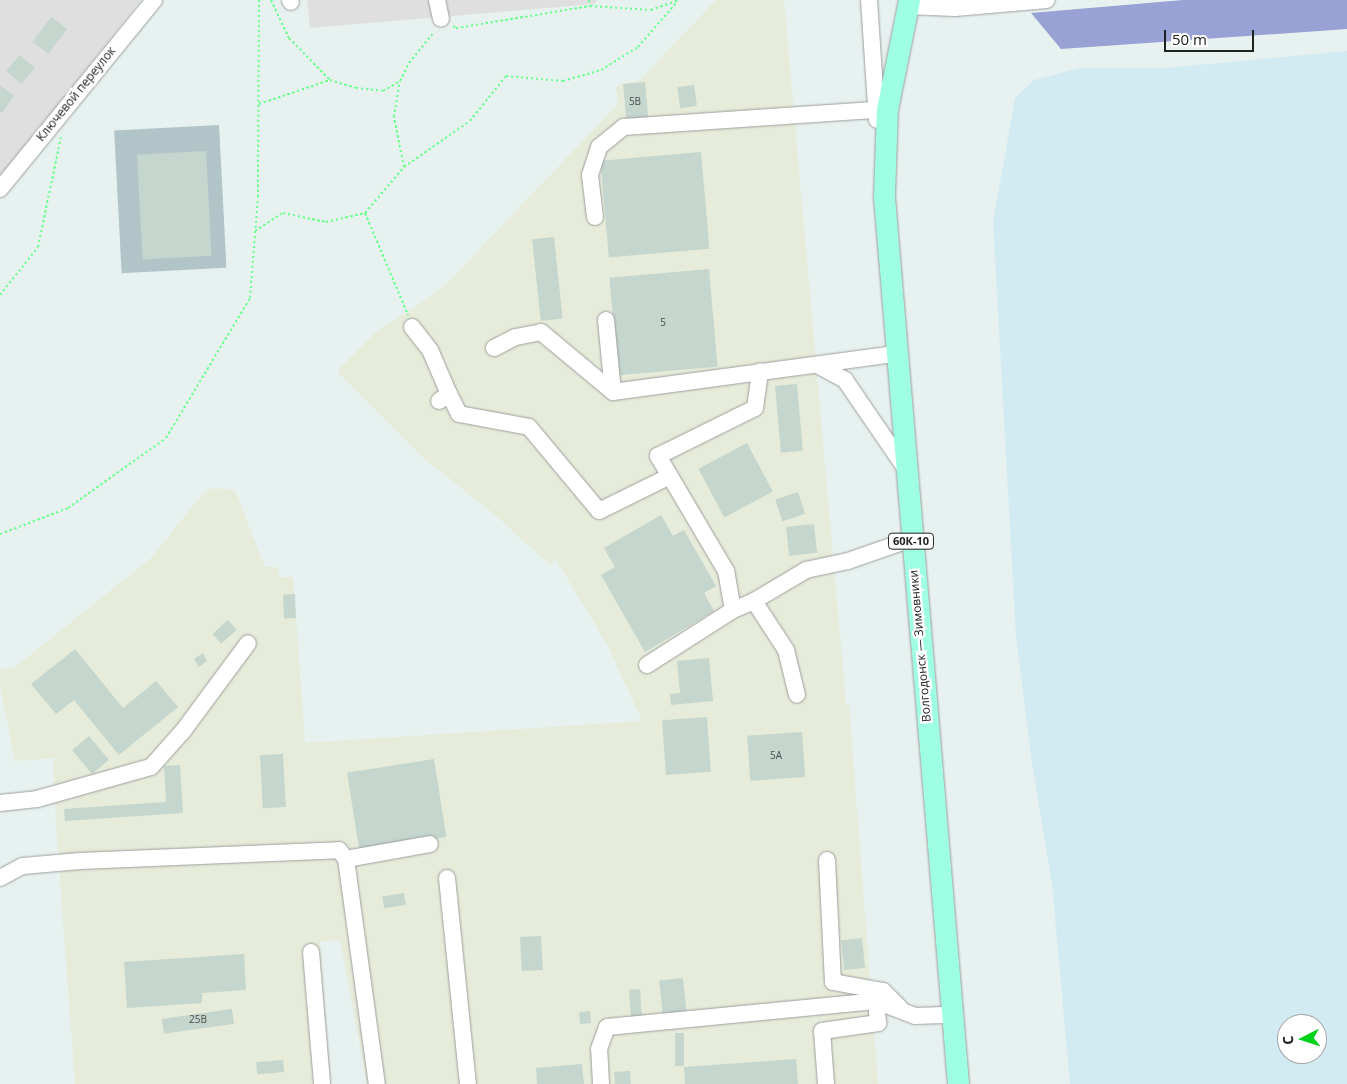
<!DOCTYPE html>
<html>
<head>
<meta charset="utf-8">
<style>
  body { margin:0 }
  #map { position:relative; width:1347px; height:1084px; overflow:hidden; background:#e7f2f0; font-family:"Open Sans",sans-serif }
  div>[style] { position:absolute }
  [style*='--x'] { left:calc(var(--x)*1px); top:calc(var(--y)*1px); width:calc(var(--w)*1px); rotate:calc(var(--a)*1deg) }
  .residential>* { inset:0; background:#dedfde }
  .industrial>* { inset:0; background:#e6ecd9 }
  .construction>* { inset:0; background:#b1c5c8; transform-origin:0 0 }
  .farmland>* { inset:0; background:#d2ebf2 }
  .forest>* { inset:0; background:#99a2d5 }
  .building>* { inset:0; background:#c4d6cd; transform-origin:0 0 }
  .path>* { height:2px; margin-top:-1px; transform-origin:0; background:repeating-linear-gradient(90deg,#6bff8e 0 2.5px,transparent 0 5px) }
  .roads { filter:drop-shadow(0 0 1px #9e9e9e) drop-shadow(0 0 1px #9e9e9e) }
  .minor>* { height:16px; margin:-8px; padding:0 8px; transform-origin:8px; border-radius:8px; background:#fff }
  .major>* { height:21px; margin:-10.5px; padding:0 10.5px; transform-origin:10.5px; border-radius:10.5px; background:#9fffe2 }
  span { translate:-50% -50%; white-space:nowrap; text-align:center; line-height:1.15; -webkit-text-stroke:4.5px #fff; paint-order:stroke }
  .number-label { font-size:10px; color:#4a4e4c }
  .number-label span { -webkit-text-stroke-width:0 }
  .shield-label span { padding:1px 4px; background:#fff; border:1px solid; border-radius:4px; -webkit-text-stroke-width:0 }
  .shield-label { font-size:11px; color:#212121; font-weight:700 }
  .street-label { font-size:12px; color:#212121 }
  .north { position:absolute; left:1277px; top:1014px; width:50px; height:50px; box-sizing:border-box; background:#fff; border:1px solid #a6a6a6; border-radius:50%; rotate:265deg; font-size:14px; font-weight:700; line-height:20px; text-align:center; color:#212121 }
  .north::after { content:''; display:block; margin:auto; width:18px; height:22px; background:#00d21c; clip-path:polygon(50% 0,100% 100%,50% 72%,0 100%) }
  .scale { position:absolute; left:1164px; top:30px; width:90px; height:22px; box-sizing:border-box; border:2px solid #212121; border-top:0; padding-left:6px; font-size:15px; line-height:18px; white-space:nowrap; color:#212121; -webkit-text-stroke:4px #fff; paint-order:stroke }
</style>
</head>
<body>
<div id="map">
  <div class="residential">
    <i style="clip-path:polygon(0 0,141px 0,0 178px)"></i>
    <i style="clip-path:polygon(307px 0,598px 0,594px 4px,310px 28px)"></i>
  </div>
  <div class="industrial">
    <i style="clip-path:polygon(716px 0,784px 0,846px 704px,849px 705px,878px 1084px,367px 1084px,340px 940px,320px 942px,331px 1084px,75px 1084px,56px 824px,53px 764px,57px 758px,15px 761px,0 686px,0 669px,14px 668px,152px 557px,204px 492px,213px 488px,235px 490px,265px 567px,277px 567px,280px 577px,293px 577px,305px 743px,642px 721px,607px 644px,556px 560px,549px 564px,493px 513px,420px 455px,337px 371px,375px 333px,432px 296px,452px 278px,618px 104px,616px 88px,620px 84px,640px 80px)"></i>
  </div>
  <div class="construction">
    <i style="left:219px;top:125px;width:143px;height:105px;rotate:87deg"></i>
  </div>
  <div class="farmland">
    <i style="clip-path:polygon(evenodd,1347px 51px,1347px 1084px,1070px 1084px,1052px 884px,1031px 757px,1016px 636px,993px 222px,1015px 98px,1034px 80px,1080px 68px,1165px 68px,1347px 51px,1287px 1024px,1317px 1024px,1317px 1054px,1287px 1054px,1287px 1024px)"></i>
  </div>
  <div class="forest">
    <i style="clip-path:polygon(1183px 0,1347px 0,1347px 29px,1061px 49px,1031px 13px)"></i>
  </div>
  <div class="building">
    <i style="left:51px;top:17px;width:20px;height:31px;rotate:37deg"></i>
    <i style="left:20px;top:55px;width:20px;height:21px;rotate:41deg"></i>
    <i style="left:645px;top:82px;width:37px;height:22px;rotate:85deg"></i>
    <i style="clip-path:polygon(0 85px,14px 96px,2px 113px,0 112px)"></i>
    <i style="left:694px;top:85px;width:21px;height:17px;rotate:82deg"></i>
    <i style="left:206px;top:151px;width:105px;height:69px;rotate:87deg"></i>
    <i style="left:701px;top:152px;width:97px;height:101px;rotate:85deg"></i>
    <i style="left:554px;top:237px;width:82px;height:22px;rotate:84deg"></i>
    <i style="left:709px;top:269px;width:98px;height:100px;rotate:85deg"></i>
    <i style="left:797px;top:384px;width:67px;height:22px;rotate:85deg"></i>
    <i style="left:747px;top:443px;width:55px;height:55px;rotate:62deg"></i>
    <i style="left:798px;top:492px;width:23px;height:24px;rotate:72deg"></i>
    <i style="clip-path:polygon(661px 515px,673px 536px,684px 530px,716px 586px,704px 593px,714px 611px,645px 652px,601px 575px,615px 567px,604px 548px)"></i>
    <i style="left:814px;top:524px;width:29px;height:28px;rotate:84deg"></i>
    <i style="left:295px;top:594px;width:24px;height:12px;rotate:88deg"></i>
    <i style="left:228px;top:620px;width:13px;height:21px;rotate:48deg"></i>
    <i style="clip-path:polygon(75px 649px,123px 708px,156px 681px,178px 707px,119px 755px,74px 700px,56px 714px,31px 684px)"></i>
    <i style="clip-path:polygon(203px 653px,207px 661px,199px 667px,194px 659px)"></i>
    <i style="clip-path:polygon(709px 658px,713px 701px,671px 705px,670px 694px,680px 693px,677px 661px)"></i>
    <i style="left:707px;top:717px;width:55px;height:45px;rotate:86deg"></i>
    <i style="left:802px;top:732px;width:45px;height:55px;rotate:86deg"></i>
    <i style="left:89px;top:736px;width:31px;height:22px;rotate:50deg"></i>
    <i style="left:283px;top:754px;width:53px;height:23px;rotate:87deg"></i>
    <i style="left:434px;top:759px;width:79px;height:88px;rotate:81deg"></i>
    <i style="clip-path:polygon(180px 765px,183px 813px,65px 821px,64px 809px,166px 802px,164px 766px)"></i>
    <i style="left:404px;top:893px;width:12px;height:22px;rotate:81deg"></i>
    <i style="left:541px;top:936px;width:34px;height:21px;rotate:87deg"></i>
    <i style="left:862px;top:938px;width:30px;height:21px;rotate:84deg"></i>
    <i style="clip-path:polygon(244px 954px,246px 990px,202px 993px,202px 1003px,127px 1008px,124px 962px)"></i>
    <i style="left:683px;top:978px;width:37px;height:24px;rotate:84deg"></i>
    <i style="left:640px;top:989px;width:30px;height:11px;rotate:86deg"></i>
    <i style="left:232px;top:1009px;width:15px;height:71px;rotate:82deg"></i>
    <i style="left:590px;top:1011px;width:12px;height:11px;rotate:85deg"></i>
    <i style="left:684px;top:1033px;width:33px;height:9px;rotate:90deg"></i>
    <i style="clip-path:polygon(796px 1059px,798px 1084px,685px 1084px,684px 1067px)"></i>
    <i style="left:283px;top:1060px;width:12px;height:27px;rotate:85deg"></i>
    <i style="clip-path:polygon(582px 1064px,584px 1084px,537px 1084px,536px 1068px)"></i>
    <i style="left:630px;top:1071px;width:13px;height:16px;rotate:86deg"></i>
  </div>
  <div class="path">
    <i style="--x:271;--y:0;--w:42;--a:64.7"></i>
    <i style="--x:289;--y:38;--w:59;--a:45.7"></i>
    <i style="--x:589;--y:0;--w:6;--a:81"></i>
    <i style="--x:453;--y:26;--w:4;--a:34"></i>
    <i style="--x:456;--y:28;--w:136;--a:-9.3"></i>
    <i style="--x:590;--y:6;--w:61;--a:3.8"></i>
    <i style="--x:651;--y:10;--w:29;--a:-20"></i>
    <i style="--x:259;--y:104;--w:75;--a:-18.7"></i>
    <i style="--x:330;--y:80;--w:27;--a:17"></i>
    <i style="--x:356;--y:88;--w:27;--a:6"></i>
    <i style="--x:383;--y:91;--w:20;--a:-30"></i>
    <i style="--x:404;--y:167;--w:51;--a:-101.3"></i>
    <i style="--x:394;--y:117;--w:36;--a:-81"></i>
    <i style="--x:400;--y:81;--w:20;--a:-63"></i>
    <i style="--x:409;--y:63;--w:40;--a:-51"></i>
    <i style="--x:365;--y:213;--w:60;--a:-49.7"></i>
    <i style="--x:404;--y:167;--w:80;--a:-34.9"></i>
    <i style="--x:470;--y:121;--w:58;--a:-51.3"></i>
    <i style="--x:506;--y:76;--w:57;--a:5"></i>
    <i style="--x:563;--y:81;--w:40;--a:-16"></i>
    <i style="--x:601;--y:70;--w:44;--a:-31.9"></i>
    <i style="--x:638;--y:47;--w:60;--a:-49.1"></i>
    <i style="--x:255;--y:231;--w:33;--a:-33"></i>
    <i style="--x:283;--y:213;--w:44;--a:11.8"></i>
    <i style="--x:326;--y:222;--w:40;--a:-13"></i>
    <i style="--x:365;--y:213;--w:111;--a:67.1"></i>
    <i style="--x:0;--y:295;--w:61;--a:-51.6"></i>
    <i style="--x:38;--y:247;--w:112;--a:-78.2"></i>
    <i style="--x:0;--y:534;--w:73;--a:-20.9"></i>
    <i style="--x:68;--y:508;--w:120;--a:-35.5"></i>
    <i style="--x:166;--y:438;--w:163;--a:-59"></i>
    <i style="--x:250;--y:298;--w:101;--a:-85.5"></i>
    <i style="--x:258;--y:197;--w:197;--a:-89.7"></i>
  </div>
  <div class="roads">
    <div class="minor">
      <i style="--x:290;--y:0;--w:2;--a:63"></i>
      <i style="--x:437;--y:0;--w:19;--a:78"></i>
      <i style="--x:869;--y:0;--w:120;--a:86.2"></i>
      <i style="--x:907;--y:6;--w:48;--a:2.4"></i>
      <i style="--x:955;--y:8;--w:92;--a:-5"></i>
      <i style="--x:0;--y:189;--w:244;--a:-50.8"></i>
      <i style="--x:595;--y:217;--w:42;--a:-96.8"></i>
      <i style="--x:590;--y:175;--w:29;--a:-72"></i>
      <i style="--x:599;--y:147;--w:32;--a:-39"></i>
      <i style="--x:624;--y:127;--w:264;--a:-3.9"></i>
      <i style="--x:606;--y:320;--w:72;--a:84.4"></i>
      <i style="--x:613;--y:392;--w:285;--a:-7.7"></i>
      <i style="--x:412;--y:327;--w:29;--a:52"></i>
      <i style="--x:430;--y:350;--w:48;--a:66.6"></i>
      <i style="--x:449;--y:394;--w:12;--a:145"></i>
      <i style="--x:494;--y:348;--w:25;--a:-27"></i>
      <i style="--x:516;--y:337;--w:25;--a:-11"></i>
      <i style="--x:541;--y:332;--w:94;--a:39.8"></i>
      <i style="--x:819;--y:366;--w:30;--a:28"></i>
      <i style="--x:845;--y:380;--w:108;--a:55.6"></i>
      <i style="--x:449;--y:394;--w:22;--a:63"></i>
      <i style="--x:459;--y:414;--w:71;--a:10.5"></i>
      <i style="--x:529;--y:427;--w:109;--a:50.2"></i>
      <i style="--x:599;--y:511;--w:79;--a:-26.2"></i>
      <i style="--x:754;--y:601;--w:61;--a:-30.8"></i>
      <i style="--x:806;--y:570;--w:43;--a:-12.1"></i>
      <i style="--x:848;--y:561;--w:67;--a:-19.2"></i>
      <i style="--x:733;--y:610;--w:40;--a:-100"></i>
      <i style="--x:726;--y:571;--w:134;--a:-120.6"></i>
      <i style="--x:658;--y:456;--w:108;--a:-26.3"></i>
      <i style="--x:755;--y:408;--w:37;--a:-82"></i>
      <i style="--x:647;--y:665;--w:102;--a:-32.6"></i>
      <i style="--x:733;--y:610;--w:23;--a:-23"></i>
      <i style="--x:754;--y:601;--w:59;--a:56.9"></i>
      <i style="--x:786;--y:650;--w:46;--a:76.3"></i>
      <i style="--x:0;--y:803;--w:37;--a:-6"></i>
      <i style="--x:37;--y:799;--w:118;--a:-15.7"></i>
      <i style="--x:151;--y:767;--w:48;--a:-48.4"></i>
      <i style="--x:183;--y:731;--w:109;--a:-53.5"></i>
      <i style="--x:346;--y:859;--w:227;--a:82.2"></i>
      <i style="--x:827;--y:860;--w:122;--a:87.2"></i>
      <i style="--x:833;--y:982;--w:51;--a:10.2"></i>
      <i style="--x:883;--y:991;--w:23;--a:45"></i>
      <i style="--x:0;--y:878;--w:26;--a:-28"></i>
      <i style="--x:23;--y:866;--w:57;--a:-5"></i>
      <i style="--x:80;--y:861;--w:259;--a:-2.4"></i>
      <i style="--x:339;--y:850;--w:11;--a:52"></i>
      <i style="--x:346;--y:859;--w:85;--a:-10.1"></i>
      <i style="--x:447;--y:878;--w:207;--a:84.2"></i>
      <i style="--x:311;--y:952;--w:132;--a:85.2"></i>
      <i style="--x:601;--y:1084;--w:35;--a:-93"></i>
      <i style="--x:599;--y:1049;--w:23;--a:-70"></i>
      <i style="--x:607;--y:1027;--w:270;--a:-5.5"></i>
      <i style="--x:876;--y:1001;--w:42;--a:21"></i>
      <i style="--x:915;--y:1016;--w:37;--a:-2"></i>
      <i style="--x:826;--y:1084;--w:53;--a:-94.3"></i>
      <i style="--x:822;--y:1031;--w:57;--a:-8.1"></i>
      <i style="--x:878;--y:1023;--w:22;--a:-95"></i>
    </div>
    <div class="major">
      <i style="--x:909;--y:0;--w:111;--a:101.4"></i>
      <i style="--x:887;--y:109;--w:88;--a:92"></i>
      <i style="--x:884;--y:197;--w:890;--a:85.23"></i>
    </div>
  </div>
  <div class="number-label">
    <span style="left:635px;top:102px">5В</span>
    <span style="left:663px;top:323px">5</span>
    <span style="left:776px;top:756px">5А</span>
    <span style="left:198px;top:1020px">25В</span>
  </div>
  <div class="shield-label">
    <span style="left:911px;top:541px">60К-10</span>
  </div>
  <div class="street-label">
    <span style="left:76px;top:94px;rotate:-51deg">Ключевой переулок</span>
    <span style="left:920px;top:646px;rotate:-95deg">Волгодонск — Зимовники</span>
  </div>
  <div class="north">С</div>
  <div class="scale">50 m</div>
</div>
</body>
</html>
